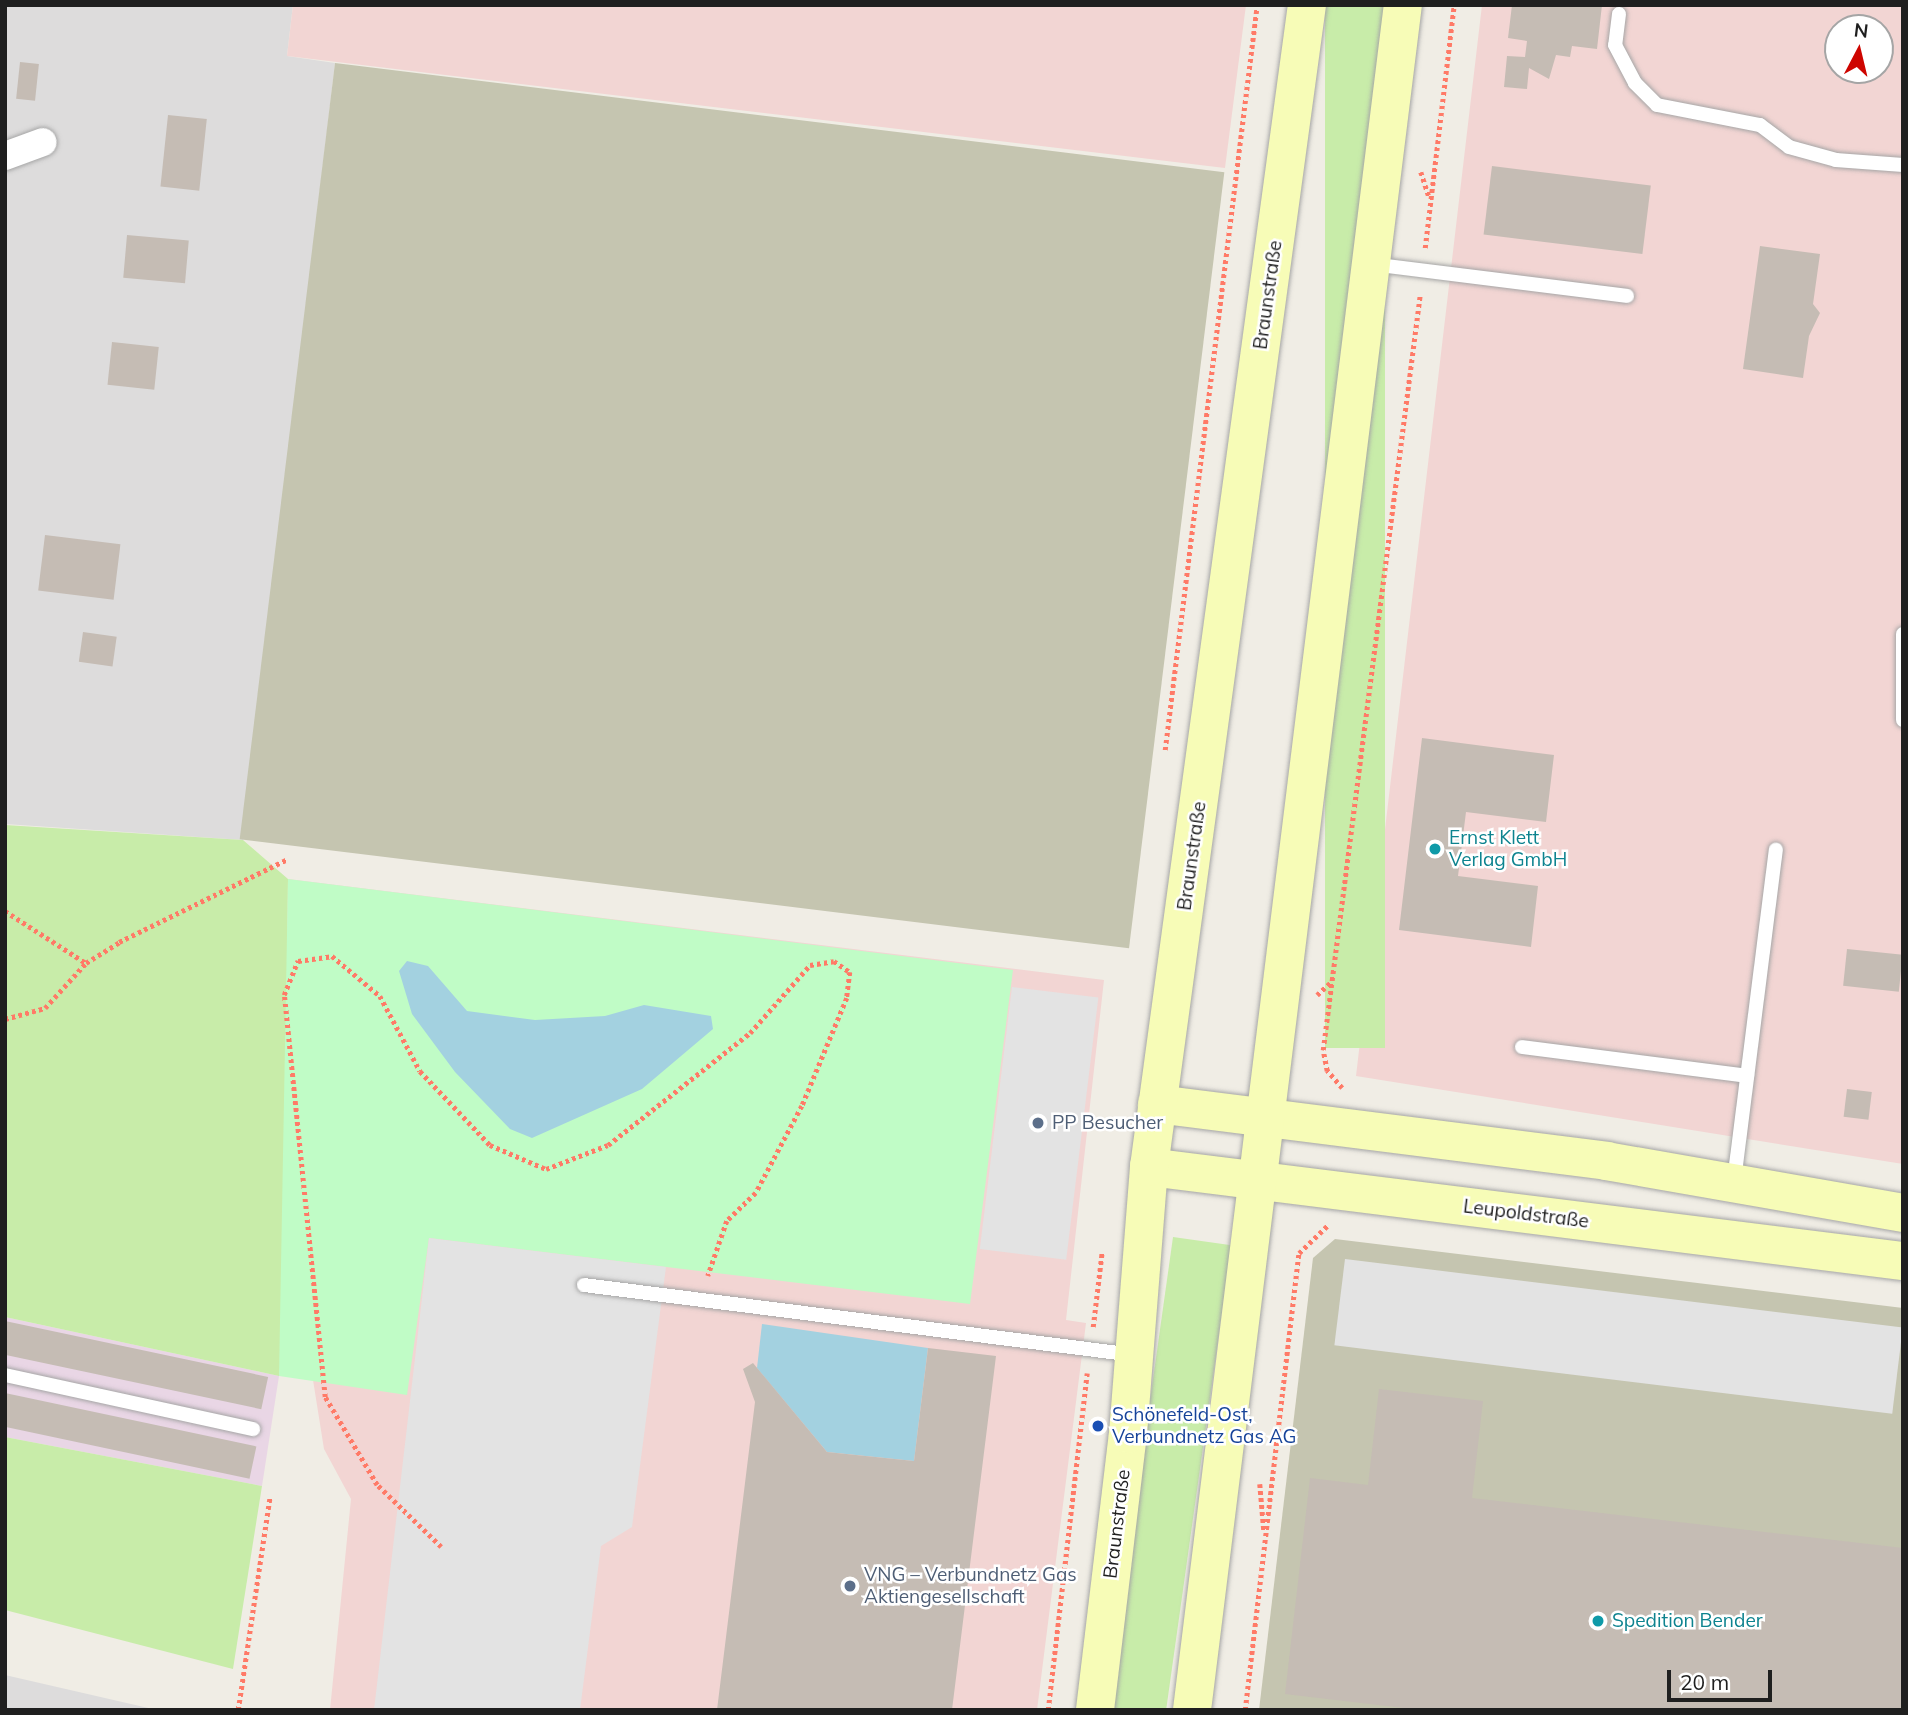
<!DOCTYPE html>
<html>
<head>
<meta charset="utf-8">
<style>
  body { margin:0 }
  #map { position:relative; width:1908px; height:1715px; overflow:hidden; background:#f0ede5; font-family:Mulish,sans-serif }
  div>[style] { position:absolute }
  [style*='--x'] { left:calc(var(--x)*1px); top:calc(var(--y)*1px); width:calc(var(--w)*1px); rotate:calc(var(--a)*1deg) }
  .residential>* { inset:0; background:#dddcdc }
  .commercial>* { inset:0; background:#f2d5d3 }
  .industrial>* { inset:0; background:#e9d6e5 }
  .construction>* { inset:0; background:#c5c5b0; transform-origin:0 0 }
  .grass>* { inset:0; background:#c8eca9; transform-origin:0 0 }
  .park>* { inset:0; background:#c0fcc6 }
  .parking>* { inset:0; background:#e3e3e3; transform-origin:0 0 }
  .water>* { inset:0; background:#a3d1e0 }
  .building>* { inset:0; background:#c5bcb4; transform-origin:0 0 }
  .path>* { height:4.5px; margin-top:-2.25px; transform-origin:0; background:repeating-linear-gradient(90deg,#ff7a67 0 3.5px,transparent 0 7px) }
  .roads { filter:drop-shadow(0 0 2px #a6a6a6) drop-shadow(0 0 2px #a6a6a6) }
  .lane>* { height:14px; margin:-7px; padding:0 7px; transform-origin:7px; border-radius:7px; background:#fff }
  .street>* { height:28px; margin:-14px; padding:0 14px; transform-origin:14px; border-radius:14px; background:#fff }
  .secondary>* { height:38px; margin:-19px; padding:0 19px; transform-origin:19px; border-radius:19px; background:#f7fcb7 }
  .dots>* { width:19px; height:19px; translate:-50% -50%; box-sizing:border-box; border:4px solid #fff; border-radius:50% }
  span { translate:-50% -50%; white-space:nowrap; text-align:center; line-height:1.15; -webkit-text-stroke:5px #fff; paint-order:stroke }
  .street-label { font-size:19px; color:#1f1f1f }
  .culture-label { font-size:19px; color:#0d838f }
  .left { translate:0 -50%; text-align:left }
  .service-label { font-size:19px; color:#4e5e75 }
  .transit-label { font-size:19px; color:#164399 }
  .frame { position:absolute; inset:0; border:7px solid #1f1f1f; pointer-events:none }
  .north { position:absolute; left:1824px; top:14px; width:70px; height:70px; box-sizing:border-box; background:#fff; border:2px solid #a5a5a5; border-radius:50%; rotate:7deg; font-size:19px; font-weight:700; line-height:28px; text-align:center; color:#1f1f1f }
  .north::after { content:''; display:block; margin:auto; width:24px; height:32px; background:#ce0500; clip-path:polygon(50% 0,100% 100%,50% 72%,0 100%) }
  .scale { position:absolute; left:1667px; top:1670px; width:105px; height:32px; box-sizing:border-box; border:4px solid #1f1f1f; border-top:0; padding-left:9px; font-size:21px; line-height:24px; white-space:nowrap; color:#1f1f1f; -webkit-text-stroke:5px #fff; paint-order:stroke }
</style>
</head>
<body>
<div id="map">
  <div class="residential">
    <i style="clip-path:polygon(5px 5px,293px 5px,287px 56px,335px 63px,243px 840px,5px 824px)"></i>
    <i style="clip-path:polygon(5px 1675px,157px 1710px,5px 1710px)"></i>
  </div>
  <div class="commercial">
    <i style="clip-path:polygon(293px 5px,1246px 5px,1225px 168px,287px 56px)"></i>
    <i style="clip-path:polygon(evenodd,1482px 5px,1903px 5px,1903px 1164px,1356px 1076px,1482px 5px,1838px 28px,1880px 28px,1880px 70px,1838px 70px,1838px 28px)"></i>
    <i style="clip-path:polygon(288px 879px,1104px 980px,1066px 1320px,1086px 1323px,1037px 1710px,330px 1710px,351px 1499px,324px 1449px,285px 1204px)"></i>
  </div>
  <div class="industrial">
    <i style="clip-path:polygon(5px 1317px,279px 1376px,262px 1486px,5px 1437px)"></i>
  </div>
  <div class="construction">
    <i style="left:335px;top:63px;width:896px;height:782px;rotate:7deg"></i>
    <i style="clip-path:polygon(1335px 1239px,1903px 1308px,1903px 1710px,1259px 1710px,1313px 1258px)"></i>
  </div>
  <div class="grass">
    <i style="left:1325px;top:5px;width:60px;height:1043px"></i>
    <i style="clip-path:polygon(5px 825px,243px 840px,288px 879px,285px 1179px,296px 1244px,279px 1376px,5px 1317px)"></i>
    <i style="left:1173px;top:1237px;width:59px;height:477px;rotate:8deg"></i>
    <i style="clip-path:polygon(5px 1437px,262px 1486px,233px 1669px,5px 1610px)"></i>
  </div>
  <div class="park">
    <i style="clip-path:polygon(288px 879px,1013px 970px,970px 1304px,429px 1238px,407px 1395px,279px 1376px)"></i>
  </div>
  <div class="parking">
    <i style="left:1012px;top:987px;width:87px;height:264px;rotate:7deg"></i>
    <i style="clip-path:polygon(429px 1238px,666px 1267px,632px 1527px,601px 1546px,580px 1710px,374px 1710px)"></i>
    <i style="left:1345px;top:1259px;width:562px;height:87px;rotate:7deg"></i>
  </div>
  <div class="water">
    <i style="clip-path:polygon(407px 961px,428px 966px,467px 1011px,535px 1020px,605px 1016px,644px 1005px,711px 1016px,713px 1029px,642px 1089px,532px 1138px,510px 1129px,455px 1072px,412px 1014px,399px 971px)"></i>
    <i style="clip-path:polygon(762px 1324px,928px 1348px,914px 1461px,827px 1452px,757px 1368px)"></i>
  </div>
  <div class="building">
    <i style="clip-path:polygon(1512px 5px,1602px 5px,1597px 49px,1572px 46px,1570px 57px,1556px 55px,1549px 79px,1529px 68px,1527px 89px,1504px 87px,1507px 56px,1525px 57px,1527px 41px,1508px 38px)"></i>
    <i style="left:20px;top:62px;width:19px;height:37px;rotate:6deg"></i>
    <i style="left:168px;top:115px;width:39px;height:72px;rotate:6deg"></i>
    <i style="left:1492px;top:166px;width:160px;height:69px;rotate:7deg"></i>
    <i style="left:127px;top:235px;width:62px;height:43px;rotate:5deg"></i>
    <i style="clip-path:polygon(1760px 246px,1820px 254px,1813px 304px,1820px 313px,1809px 336px,1803px 378px,1743px 369px)"></i>
    <i style="left:112px;top:342px;width:47px;height:43px;rotate:6deg"></i>
    <i style="left:45px;top:535px;width:76px;height:56px;rotate:7deg"></i>
    <i style="left:83px;top:632px;width:34px;height:30px;rotate:8deg"></i>
    <i style="clip-path:polygon(1422px 738px,1554px 755px,1546px 822px,1466px 812px,1458px 876px,1538px 886px,1531px 947px,1399px 930px)"></i>
    <i style="left:1847px;top:949px;width:56px;height:37px;rotate:6deg"></i>
    <i style="left:1847px;top:1089px;width:25px;height:28px;rotate:7deg"></i>
    <i style="left:5px;top:1321px;width:269px;height:33px;rotate:12deg"></i>
    <i style="clip-path:polygon(928px 1348px,996px 1356px,952px 1710px,717px 1710px,755px 1402px,743px 1369px,753px 1363px,827px 1452px,914px 1461px)"></i>
    <i style="clip-path:polygon(1379px 1389px,1483px 1401px,1472px 1498px,1903px 1548px,1903px 1710px,1421px 1710px,1285px 1694px,1310px 1478px,1368px 1485px)"></i>
    <i style="left:5px;top:1393px;width:257px;height:33px;rotate:12deg"></i>
  </div>
  <div class="path">
    <i style="--x:1421;--y:172;--w:26;--a:72"></i>
    <i style="--x:1425;--y:248;--w:245;--a:-83.2"></i>
    <i style="--x:1165;--y:750;--w:751;--a:-82.96"></i>
    <i style="--x:5;--y:911;--w:96;--a:32.7"></i>
    <i style="--x:1317;--y:995;--w:19;--a:-43"></i>
    <i style="--x:5;--y:1019;--w:41;--a:-15.4"></i>
    <i style="--x:45;--y:1008;--w:61;--a:-47.7"></i>
    <i style="--x:86;--y:963;--w:39;--a:-32"></i>
    <i style="--x:119;--y:942;--w:188;--a:-26.2"></i>
    <i style="--x:1342;--y:1088;--w:23;--a:-131"></i>
    <i style="--x:1327;--y:1071;--w:21;--a:-101"></i>
    <i style="--x:1323;--y:1050;--w:761;--a:-82.68"></i>
    <i style="--x:1093;--y:1327;--w:76;--a:-83.2"></i>
    <i style="--x:1260;--y:1484;--w:47;--a:85.1"></i>
    <i style="--x:441;--y:1547;--w:89;--a:-135.9"></i>
    <i style="--x:377;--y:1485;--w:102;--a:-120.6"></i>
    <i style="--x:325;--y:1397;--w:404;--a:-95.8"></i>
    <i style="--x:284;--y:995;--w:37;--a:-68"></i>
    <i style="--x:298;--y:961;--w:34;--a:-8"></i>
    <i style="--x:332;--y:956;--w:62;--a:39.8"></i>
    <i style="--x:380;--y:996;--w:85;--a:61.9"></i>
    <i style="--x:420;--y:1071;--w:102;--a:46.6"></i>
    <i style="--x:490;--y:1145;--w:61;--a:23.2"></i>
    <i style="--x:546;--y:1169;--w:66;--a:-21.2"></i>
    <i style="--x:608;--y:1145;--w:181;--a:-38.3"></i>
    <i style="--x:750;--y:1033;--w:91;--a:-48.6"></i>
    <i style="--x:810;--y:965;--w:24;--a:-9"></i>
    <i style="--x:834;--y:961;--w:19;--a:35"></i>
    <i style="--x:850;--y:972;--w:26;--a:97"></i>
    <i style="--x:847;--y:998;--w:117;--a:112.6"></i>
    <i style="--x:802;--y:1106;--w:98;--a:117.9"></i>
    <i style="--x:756;--y:1193;--w:40;--a:136"></i>
    <i style="--x:727;--y:1221;--w:58;--a:109.1"></i>
    <i style="--x:238;--y:1710;--w:215;--a:-81.5"></i>
    <i style="--x:1048;--y:1710;--w:339;--a:-83.4"></i>
    <i style="--x:1245;--y:1710;--w:460;--a:-83.3"></i>
    <i style="--x:1299;--y:1253;--w:39;--a:-44"></i>
  </div>
  <div class="roads">
    <div class="lane">
      <i style="--x:1619;--y:14;--w:31;--a:97"></i>
      <i style="--x:1615;--y:45;--w:43;--a:62.2"></i>
      <i style="--x:1635;--y:83;--w:31;--a:45"></i>
      <i style="--x:1657;--y:105;--w:105;--a:11"></i>
      <i style="--x:1760;--y:125;--w:36;--a:37"></i>
      <i style="--x:1789;--y:147;--w:49;--a:15.5"></i>
      <i style="--x:1836;--y:160;--w:67;--a:4.3"></i>
      <i style="--x:1371;--y:264;--w:258;--a:7.1"></i>
      <i style="--x:1903;--y:634;--w:86;--a:90"></i>
      <i style="--x:1522;--y:1047;--w:227;--a:7.3"></i>
      <i style="--x:1734;--y:1181;--w:334;--a:-82.8"></i>
      <i style="--x:584;--y:1285;--w:554;--a:7.25"></i>
      <i style="--x:5;--y:1375;--w:254;--a:12.3"></i>
    </div>
    <div class="street">
      <i style="--x:5;--y:156;--w:40;--a:-20.2"></i>
    </div>
    <div class="secondary">
      <i style="--x:1157;--y:1104;--w:453;--a:7.2"></i>
      <i style="--x:1606;--y:1161;--w:302;--a:9.9"></i>
      <i style="--x:1149;--y:1167;--w:760;--a:7.11"></i>
      <i style="--x:1095;--y:1710;--w:278;--a:-83.2"></i>
      <i style="--x:1128;--y:1434;--w:268;--a:-85.5"></i>
      <i style="--x:1149;--y:1167;--w:1173;--a:-82.26"></i>
      <i style="--x:1192;--y:1710;--w:1718;--a:-82.95"></i>
    </div>
  </div>
  <div class="dots">
    <i style="left:1435px;top:849px;background:#0f9aa8"></i>
    <i style="left:1038px;top:1123px;background:#5c6f8a"></i>
    <i style="left:1098px;top:1426px;background:#1a4fb4"></i>
    <i style="left:850px;top:1586px;background:#5c6f8a"></i>
    <i style="left:1598px;top:1621px;background:#0f9aa8"></i>
  </div>
  <div class="street-label">
    <span style="left:1268px;top:295px;rotate:-82deg">Braunstraße</span>
    <span style="left:1192px;top:856px;rotate:-82deg">Braunstraße</span>
    <span style="left:1526px;top:1214px;rotate:7deg">Leupoldstraße</span>
    <span style="left:1117px;top:1524px;rotate:-83deg">Braunstraße</span>
  </div>
  <div class="culture-label">
    <span class="left" style="left:1449px;top:849px">Ernst Klett<br>Verlag GmbH</span>
    <span class="left" style="left:1612px;top:1621px">Spedition Bender</span>
  </div>
  <div class="service-label">
    <span class="left" style="left:1052px;top:1123px">PP Besucher</span>
    <span class="left" style="left:864px;top:1586px">VNG – Verbundnetz Gas<br>Aktiengesellschaft</span>
  </div>
  <div class="transit-label">
    <span class="left" style="left:1112px;top:1426px">Schönefeld-Ost,<br>Verbundnetz Gas AG</span>
  </div>
  <div class="frame"></div>
  <div class="north">N</div>
  <div class="scale">20 m</div>
</div>
</body>
</html>
